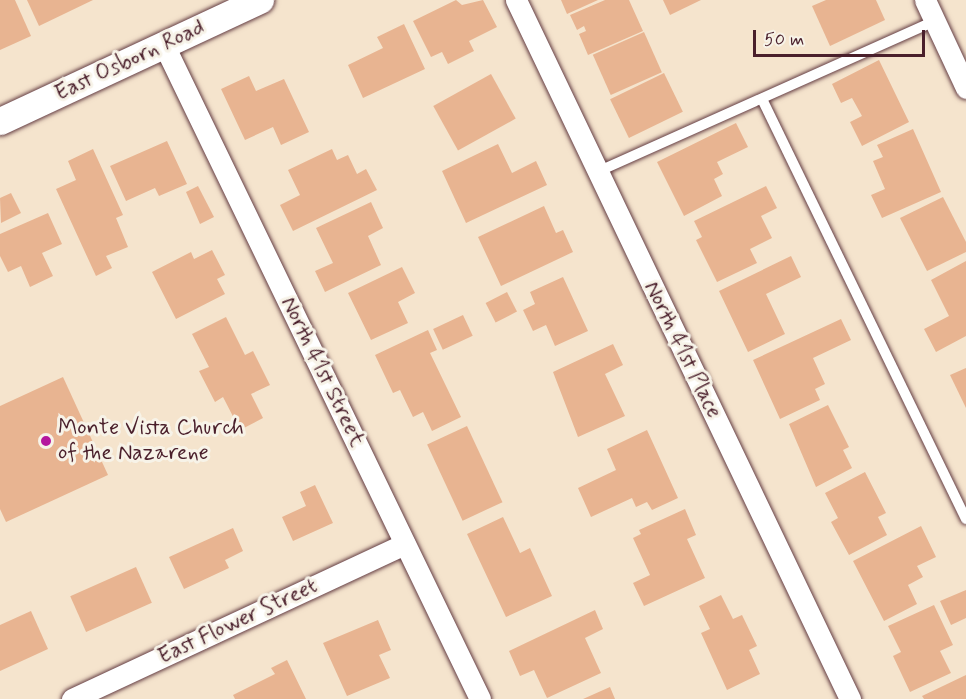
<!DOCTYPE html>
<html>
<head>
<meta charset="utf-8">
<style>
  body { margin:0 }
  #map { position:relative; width:966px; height:699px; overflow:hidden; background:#f5e4cd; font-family:Mynerve,sans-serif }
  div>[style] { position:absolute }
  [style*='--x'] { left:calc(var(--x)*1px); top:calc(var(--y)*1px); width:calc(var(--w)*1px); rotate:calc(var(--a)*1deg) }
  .building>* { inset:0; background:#e8b491; transform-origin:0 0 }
  .roads { filter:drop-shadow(0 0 2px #643d43) drop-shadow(0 0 2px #643d43) }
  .service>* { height:10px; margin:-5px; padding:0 5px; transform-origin:5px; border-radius:5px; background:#fff }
  .minor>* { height:21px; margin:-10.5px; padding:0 10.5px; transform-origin:10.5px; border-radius:10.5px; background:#fff }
  .tertiary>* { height:27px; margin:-13.5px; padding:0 13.5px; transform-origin:13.5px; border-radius:13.5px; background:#fff }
  .dots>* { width:16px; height:16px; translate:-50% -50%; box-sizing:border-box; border:3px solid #f7f3e8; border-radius:50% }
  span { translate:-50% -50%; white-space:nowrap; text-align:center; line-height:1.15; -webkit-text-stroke:6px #f7f3e8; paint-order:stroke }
  .street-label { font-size:22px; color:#4a1f2b }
  .poi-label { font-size:22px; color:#4a1f2b }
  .left { translate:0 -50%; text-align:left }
  .scale { position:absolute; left:753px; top:30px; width:172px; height:27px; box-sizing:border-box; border:3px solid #4a1f2b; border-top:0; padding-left:8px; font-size:18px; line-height:21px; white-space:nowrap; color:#4a1f2b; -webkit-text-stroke:4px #f7f3e8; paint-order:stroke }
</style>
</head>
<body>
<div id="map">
  <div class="building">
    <i style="clip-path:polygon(0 0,15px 0,31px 36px,0 50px)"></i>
    <i style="clip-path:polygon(27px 0,93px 0,39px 26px)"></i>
    <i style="clip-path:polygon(456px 0,462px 5px,483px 0,497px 27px,469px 41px,474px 51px,448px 64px,442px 52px,431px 57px,413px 21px)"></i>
    <i style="clip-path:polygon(561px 0,598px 0,567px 14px)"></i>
    <i style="clip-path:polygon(605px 0,629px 0,643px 31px,588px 55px,579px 34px,586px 31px,584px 26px,577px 30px,570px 15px)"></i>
    <i style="clip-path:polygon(663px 0,701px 0,670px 15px)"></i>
    <i style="clip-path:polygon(826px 0,876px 0,885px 20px,830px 46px,812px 6px)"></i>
    <i style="clip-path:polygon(404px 24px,425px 69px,363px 98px,348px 65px,383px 48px,377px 37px)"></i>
    <i style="left:644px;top:32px;width:44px;height:56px;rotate:66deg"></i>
    <i style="clip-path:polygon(879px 60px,909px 122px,862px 146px,850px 122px,862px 116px,852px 98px,841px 103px,832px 84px)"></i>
    <i style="left:664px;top:73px;width:43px;height:60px;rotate:64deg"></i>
    <i style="left:491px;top:74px;width:51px;height:66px;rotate:61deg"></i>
    <i style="clip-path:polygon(249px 76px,256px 91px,284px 79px,309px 132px,281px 145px,273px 127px,245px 140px,221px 89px)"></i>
    <i style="clip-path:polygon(736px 123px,748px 147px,717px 162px,723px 174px,714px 179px,722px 196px,684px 216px,657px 162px)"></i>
    <i style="clip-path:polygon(913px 129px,941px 192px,882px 218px,871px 195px,885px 189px,873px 161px,883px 157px,877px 145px)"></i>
    <i style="clip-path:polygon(167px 141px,187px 184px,159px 196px,155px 188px,126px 201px,110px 166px)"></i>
    <i style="clip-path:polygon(498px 144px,512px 173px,536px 161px,547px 185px,466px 223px,442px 171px)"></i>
    <i style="clip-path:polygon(93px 149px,123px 215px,116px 218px,128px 247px,106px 256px,112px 268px,96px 276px,56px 189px,76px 180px,68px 161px)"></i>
    <i style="clip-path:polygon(332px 149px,337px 160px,348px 155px,357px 174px,366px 169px,377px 190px,293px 231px,280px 205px,300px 195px,288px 170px)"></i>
    <i style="clip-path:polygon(198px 186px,214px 217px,200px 224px,186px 192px)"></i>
    <i style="clip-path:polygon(766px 186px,777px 208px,761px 216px,772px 238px,750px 249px,757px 263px,717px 282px,696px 240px,702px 237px,694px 221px)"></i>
    <i style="clip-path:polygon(11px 193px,21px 213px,1px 223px,0 198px)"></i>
    <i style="clip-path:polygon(943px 197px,966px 242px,966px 252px,927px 271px,900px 218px)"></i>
    <i style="clip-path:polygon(371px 202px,383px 228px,368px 236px,381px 265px,325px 292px,315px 271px,333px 263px,316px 228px)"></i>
    <i style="clip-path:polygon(544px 206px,556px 233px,563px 230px,573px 252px,501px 286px,478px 237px)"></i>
    <i style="clip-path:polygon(48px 213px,62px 244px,42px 253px,53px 276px,30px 287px,21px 266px,8px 272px,0 256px,0 234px)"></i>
    <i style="clip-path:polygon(212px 250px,225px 275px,217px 279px,225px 294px,176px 319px,152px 272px,191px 252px,194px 259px)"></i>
    <i style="clip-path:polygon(791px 256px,801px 277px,766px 294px,785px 334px,748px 352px,719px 291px)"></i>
    <i style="clip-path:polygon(966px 261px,966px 336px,936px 352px,924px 329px,949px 316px,931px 280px)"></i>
    <i style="clip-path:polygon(402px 267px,415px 293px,398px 302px,408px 323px,371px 340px,348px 293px)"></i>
    <i style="clip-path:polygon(563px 277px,588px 331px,555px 346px,546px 325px,533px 331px,523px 310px,535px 304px,530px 292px)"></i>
    <i style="left:507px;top:292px;width:22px;height:24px;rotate:63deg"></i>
    <i style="left:463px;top:315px;width:23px;height:33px;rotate:65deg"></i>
    <i style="clip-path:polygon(226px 317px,245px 355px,253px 351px,270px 385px,251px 394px,263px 418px,240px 430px,223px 397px,215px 402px,199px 371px,209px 367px,192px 334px)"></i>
    <i style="clip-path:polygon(841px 319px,851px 340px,813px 358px,825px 384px,815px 389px,820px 400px,780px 419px,753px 360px)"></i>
    <i style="clip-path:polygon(428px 330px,437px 350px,430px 353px,461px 417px,432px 431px,423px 412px,413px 417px,400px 390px,393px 393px,375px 355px)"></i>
    <i style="clip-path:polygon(613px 344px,623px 365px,605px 374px,625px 416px,578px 437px,553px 372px)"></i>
    <i style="clip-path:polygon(966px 368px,966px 408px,950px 375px)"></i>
    <i style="clip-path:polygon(63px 377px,108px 475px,6px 522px,0 509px,0 406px)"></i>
    <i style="clip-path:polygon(828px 405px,849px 447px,843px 450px,852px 468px,816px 487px,789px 424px)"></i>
    <i style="left:467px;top:426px;width:84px;height:44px;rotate:65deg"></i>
    <i style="clip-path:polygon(647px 430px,678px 498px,652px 510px,647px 502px,636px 507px,632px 498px,591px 517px,578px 488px,616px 470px,607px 449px)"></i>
    <i style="clip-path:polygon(865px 472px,886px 513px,878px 517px,887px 535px,849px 555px,831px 522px,838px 518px,825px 493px)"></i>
    <i style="clip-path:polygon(315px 485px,333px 523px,293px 541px,282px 517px,306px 506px,300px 492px)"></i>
    <i style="clip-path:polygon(685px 509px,696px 535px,687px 539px,705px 578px,644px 606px,633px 583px,650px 575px,633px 538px,641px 534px,639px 530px)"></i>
    <i style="clip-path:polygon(503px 517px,520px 553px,530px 548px,552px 596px,506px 617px,467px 534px)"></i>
    <i style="clip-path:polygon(921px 526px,936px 557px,917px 566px,923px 577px,908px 585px,917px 604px,884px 621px,853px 561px)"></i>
    <i style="clip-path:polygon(233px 528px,243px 551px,225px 560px,229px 568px,184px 589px,169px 557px)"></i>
    <i style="left:136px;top:567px;width:39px;height:72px;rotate:66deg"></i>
    <i style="clip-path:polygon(966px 590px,966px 618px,951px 625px,940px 601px)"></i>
    <i style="clip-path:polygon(721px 595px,733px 619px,742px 615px,757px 646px,749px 650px,760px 674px,727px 690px,701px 633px,710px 629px,699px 606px)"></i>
    <i style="clip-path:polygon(934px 605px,953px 645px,940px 651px,951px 673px,910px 692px,893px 656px,901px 652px,888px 626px)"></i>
    <i style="clip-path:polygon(595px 610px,603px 629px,585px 638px,601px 673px,547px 698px,534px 670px,520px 676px,509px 651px)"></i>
    <i style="clip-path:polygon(31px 611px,48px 649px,0 671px,0 625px)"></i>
    <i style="clip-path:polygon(378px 620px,391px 650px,379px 655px,390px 678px,347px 696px,323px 643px)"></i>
    <i style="clip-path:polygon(287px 660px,306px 699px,235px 699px,233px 695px,275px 674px,271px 668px)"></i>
    <i style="clip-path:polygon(966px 675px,966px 699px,924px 699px,922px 696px)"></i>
    <i style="clip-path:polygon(610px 687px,615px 699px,583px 699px)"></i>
  </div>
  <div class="roads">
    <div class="service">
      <i style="--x:762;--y:99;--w:467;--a:64.1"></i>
      <i style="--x:597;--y:172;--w:369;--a:-24.1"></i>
    </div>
    <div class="minor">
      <i style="--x:516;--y:0;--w:775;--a:64.46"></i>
      <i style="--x:925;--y:0;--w:97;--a:65"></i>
      <i style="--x:164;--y:45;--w:726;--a:64.21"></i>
      <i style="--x:72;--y:699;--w:367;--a:-25"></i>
    </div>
    <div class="tertiary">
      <i style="--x:0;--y:121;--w:287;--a:-25"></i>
    </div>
  </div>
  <div class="dots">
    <i style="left:46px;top:441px;background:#b5179e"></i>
  </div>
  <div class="street-label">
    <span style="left:130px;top:61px;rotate:-25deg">East Osborn Road</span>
    <span style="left:682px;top:350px;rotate:64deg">North 41st Place</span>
    <span style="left:322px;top:372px;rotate:64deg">North 41st Street</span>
    <span style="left:238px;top:622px;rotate:-25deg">East Flower Street</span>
  </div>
  <div class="poi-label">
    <span class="left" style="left:58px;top:441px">Monte Vista Church<br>of the Nazarene</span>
  </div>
  <div class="scale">50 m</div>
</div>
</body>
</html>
